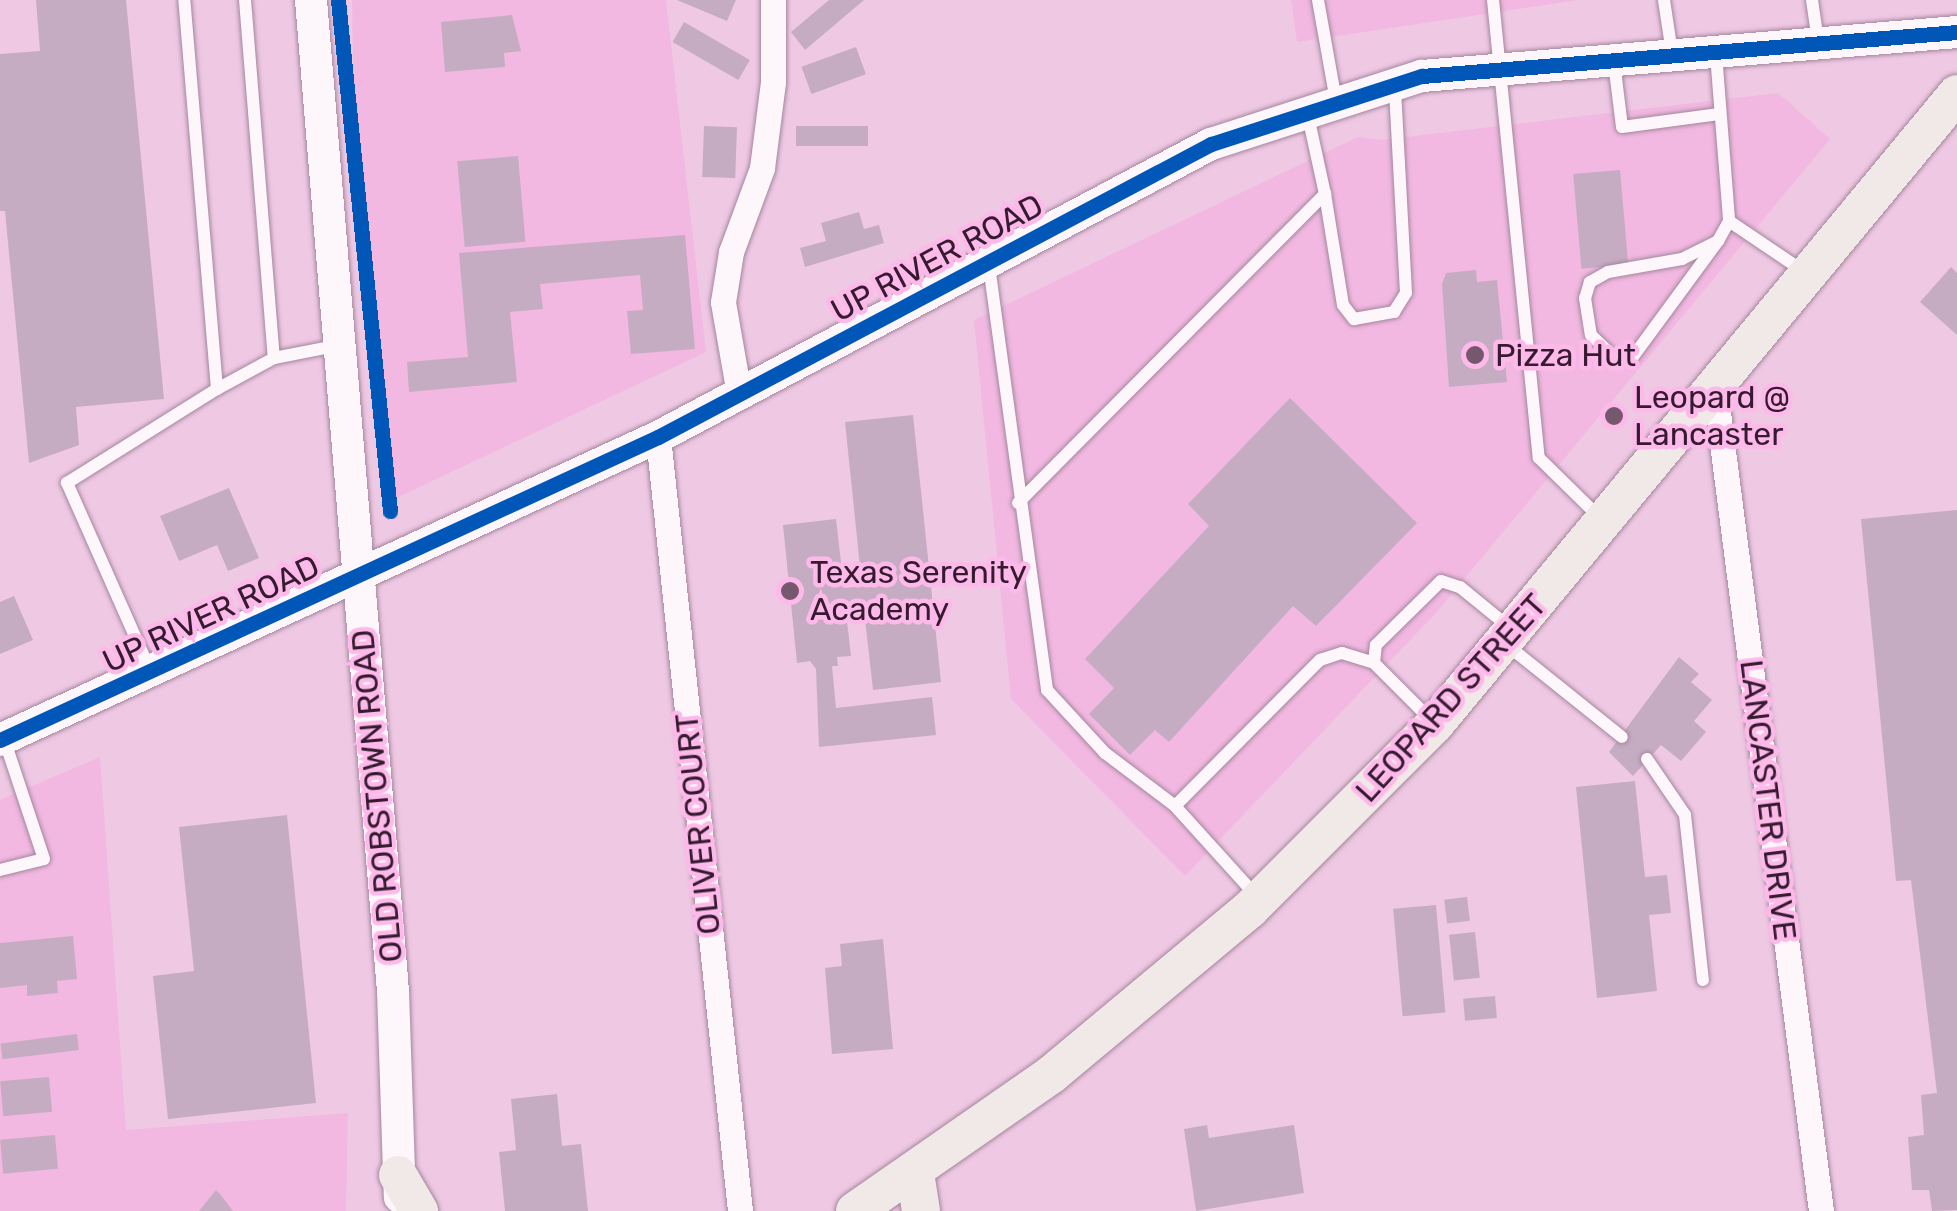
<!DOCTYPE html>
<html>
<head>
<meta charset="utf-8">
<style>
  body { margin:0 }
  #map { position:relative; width:1957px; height:1211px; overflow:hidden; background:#efc8e4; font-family:Rubik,sans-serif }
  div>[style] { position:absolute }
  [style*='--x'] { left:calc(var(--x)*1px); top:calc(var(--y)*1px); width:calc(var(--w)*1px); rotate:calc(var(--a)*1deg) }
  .built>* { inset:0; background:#f2b8e2 }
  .building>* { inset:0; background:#c5acc2; transform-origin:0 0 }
  .roads { filter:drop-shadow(0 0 2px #a4879c) drop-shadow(0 0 2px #a4879c) }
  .service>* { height:12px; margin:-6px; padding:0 6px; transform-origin:6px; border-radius:6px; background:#fdf7fb }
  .minor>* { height:25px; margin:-12.5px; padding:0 12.5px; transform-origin:12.5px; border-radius:12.5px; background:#fdf7fb }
  .tertiary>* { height:32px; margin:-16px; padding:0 16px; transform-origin:16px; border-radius:16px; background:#fdf7fb }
  .secondary>* { height:38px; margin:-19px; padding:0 19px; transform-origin:19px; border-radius:19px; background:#f1e9e7 }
  .cycleway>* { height:15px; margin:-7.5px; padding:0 7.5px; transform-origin:7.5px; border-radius:7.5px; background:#0057b8 }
  .dots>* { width:28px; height:28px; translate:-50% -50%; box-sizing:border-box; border:5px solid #feb9eb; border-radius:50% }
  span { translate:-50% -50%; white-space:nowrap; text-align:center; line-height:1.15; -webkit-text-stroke:9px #feb9eb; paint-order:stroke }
  .street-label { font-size:32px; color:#351b2f }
  .poi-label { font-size:32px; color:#351b2f }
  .left { translate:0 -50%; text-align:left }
</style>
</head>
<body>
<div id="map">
  <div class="built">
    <i style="clip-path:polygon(352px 0,666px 0,706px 352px,396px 498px,354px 116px)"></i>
    <i style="clip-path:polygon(1291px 0,1578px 0,1297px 42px)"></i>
    <i style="clip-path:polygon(1778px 93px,1830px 139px,1435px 614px,1185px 876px,1011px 699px,974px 320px,1358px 137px,1381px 140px)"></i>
    <i style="clip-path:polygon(100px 757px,126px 1130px,348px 1113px,346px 1211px,0 1211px,0 800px)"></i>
  </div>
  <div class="building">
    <i style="clip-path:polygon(36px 0,126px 0,164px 399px,76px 407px,79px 445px,29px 463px,5px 211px,0 211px,0 54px,40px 51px)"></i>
    <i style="clip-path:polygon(677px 0,736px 0,727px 21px)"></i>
    <i style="clip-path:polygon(829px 0,864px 0,805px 50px,791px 32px)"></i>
    <i style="clip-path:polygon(512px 15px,521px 51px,504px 53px,505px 67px,445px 72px,441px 22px)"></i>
    <i style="left:684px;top:22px;width:76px;height:23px;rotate:30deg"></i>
    <i style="left:856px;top:47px;width:29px;height:58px;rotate:70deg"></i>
    <i style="left:704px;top:126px;width:33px;height:51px;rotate:2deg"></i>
    <i style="left:868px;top:126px;width:20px;height:72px;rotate:90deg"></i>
    <i style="left:518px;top:156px;width:86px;height:61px;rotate:85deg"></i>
    <i style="left:1620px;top:170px;width:95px;height:47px;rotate:85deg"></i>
    <i style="clip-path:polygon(859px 212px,864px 229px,879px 225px,884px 243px,805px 267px,800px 248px,826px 241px,821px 223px)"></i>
    <i style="clip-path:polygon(685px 235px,695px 349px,631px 354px,627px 311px,643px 310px,640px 275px,540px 284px,543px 309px,510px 312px,517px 382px,409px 392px,407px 362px,468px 357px,459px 253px)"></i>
    <i style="clip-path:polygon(1951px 267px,1957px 273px,1957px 335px,1920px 302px)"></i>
    <i style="clip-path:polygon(1476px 270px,1477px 282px,1497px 280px,1507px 382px,1449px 387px,1442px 284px,1446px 273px)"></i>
    <i style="clip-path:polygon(1290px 398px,1417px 523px,1316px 626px,1293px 606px,1169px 742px,1155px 730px,1130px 755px,1089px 714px,1114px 688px,1085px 659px,1209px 526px,1188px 504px)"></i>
    <i style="clip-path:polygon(913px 415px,941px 682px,873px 690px,865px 619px,847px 621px,851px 656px,837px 657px,838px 666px,832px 666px,836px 708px,932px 697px,936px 735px,819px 747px,816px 669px,810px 661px,797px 663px,783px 525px,836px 519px,844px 588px,862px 586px,845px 422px)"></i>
    <i style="clip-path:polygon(229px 488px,259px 558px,228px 571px,217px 545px,179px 561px,160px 516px)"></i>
    <i style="clip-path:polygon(1957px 510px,1957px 1210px,1932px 1211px,1929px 1190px,1912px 1190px,1908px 1137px,1924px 1135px,1921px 1095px,1937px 1093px,1911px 880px,1896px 881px,1861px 519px)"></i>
    <i style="clip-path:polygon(14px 596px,33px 640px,0 654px,0 602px)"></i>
    <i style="clip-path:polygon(1679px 657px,1699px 674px,1691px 682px,1712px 700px,1694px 721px,1706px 732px,1681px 761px,1661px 745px,1633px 776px,1609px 752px)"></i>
    <i style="clip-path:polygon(1635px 781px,1645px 877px,1667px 875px,1671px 913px,1649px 915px,1657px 991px,1597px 998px,1576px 787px)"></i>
    <i style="clip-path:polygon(287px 815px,316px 1103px,168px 1119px,153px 976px,194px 971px,179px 827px)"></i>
    <i style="left:1467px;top:897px;width:24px;height:23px;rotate:83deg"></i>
    <i style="left:1436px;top:905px;width:108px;height:43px;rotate:85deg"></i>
    <i style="left:1475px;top:932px;width:46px;height:26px;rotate:84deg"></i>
    <i style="clip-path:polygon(73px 936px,77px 979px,57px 981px,58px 993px,27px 996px,27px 985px,0 988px,0 943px)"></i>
    <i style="clip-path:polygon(883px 939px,893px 1049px,832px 1054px,825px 968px,842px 966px,840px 944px)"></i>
    <i style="left:1495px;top:996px;width:22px;height:32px;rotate:85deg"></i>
    <i style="left:77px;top:1034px;width:16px;height:77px;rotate:83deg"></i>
    <i style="left:49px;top:1077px;width:35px;height:49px;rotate:85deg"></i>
    <i style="clip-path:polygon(557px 1094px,562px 1146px,581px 1144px,588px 1211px,505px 1211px,499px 1152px,516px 1150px,511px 1099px)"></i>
    <i style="clip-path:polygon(1207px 1125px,1209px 1138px,1294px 1125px,1304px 1193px,1196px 1211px,1184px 1129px)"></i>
    <i style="left:55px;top:1135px;width:34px;height:55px;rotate:85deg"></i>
    <i style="clip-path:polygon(216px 1190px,220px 1194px,233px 1211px,199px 1211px)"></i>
  </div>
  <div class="roads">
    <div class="service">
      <i style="--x:245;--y:0;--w:359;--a:85.4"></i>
      <i style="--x:1318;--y:0;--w:103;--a:79.9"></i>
      <i style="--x:1493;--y:0;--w:460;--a:84.3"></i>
      <i style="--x:1539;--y:458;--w:84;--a:44.5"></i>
      <i style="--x:1664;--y:0;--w:54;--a:81.4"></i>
      <i style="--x:1812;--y:0;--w:41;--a:81.7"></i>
      <i style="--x:1716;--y:54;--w:168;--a:85.5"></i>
      <i style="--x:1729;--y:221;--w:93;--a:34"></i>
      <i style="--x:1614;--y:62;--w:65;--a:83"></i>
      <i style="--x:1622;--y:127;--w:98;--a:-7.6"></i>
      <i style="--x:1325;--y:194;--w:112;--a:80.8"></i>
      <i style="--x:1343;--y:305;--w:18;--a:52"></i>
      <i style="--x:1354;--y:319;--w:41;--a:-9.9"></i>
      <i style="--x:1394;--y:312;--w:22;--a:-58"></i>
      <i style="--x:1406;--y:293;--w:206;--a:-93.1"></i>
      <i style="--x:1718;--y:241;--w:40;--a:153.4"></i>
      <i style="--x:1682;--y:259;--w:75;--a:170"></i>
      <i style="--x:1608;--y:272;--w:21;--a:151"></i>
      <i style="--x:1590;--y:282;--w:17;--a:107"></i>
      <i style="--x:1585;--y:298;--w:37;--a:81"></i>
      <i style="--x:1591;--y:335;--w:29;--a:44"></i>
      <i style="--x:1612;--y:355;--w:20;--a:9"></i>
      <i style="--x:1632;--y:358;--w:145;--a:-53.7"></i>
      <i style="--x:1718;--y:241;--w:23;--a:-61"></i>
      <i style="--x:989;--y:266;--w:428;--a:82.2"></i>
      <i style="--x:1047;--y:690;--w:86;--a:47.4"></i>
      <i style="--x:1105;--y:753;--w:88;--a:37.1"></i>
      <i style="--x:1175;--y:806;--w:124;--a:47.9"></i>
      <i style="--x:217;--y:389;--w:65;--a:-28.5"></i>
      <i style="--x:274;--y:358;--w:67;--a:-11.1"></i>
      <i style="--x:1018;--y:503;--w:436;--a:-45.2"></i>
      <i style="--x:1325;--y:194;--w:80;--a:-102.3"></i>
      <i style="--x:1507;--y:645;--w:147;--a:38.7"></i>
      <i style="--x:150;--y:670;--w:205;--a:-113.9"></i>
      <i style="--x:67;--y:483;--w:177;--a:-32.1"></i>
      <i style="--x:217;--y:389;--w:390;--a:-94.8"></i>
      <i style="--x:1432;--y:721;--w:82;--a:-135"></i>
      <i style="--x:1374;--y:663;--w:18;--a:-84"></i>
      <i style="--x:1376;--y:645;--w:91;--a:-44.6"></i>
      <i style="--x:1441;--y:581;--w:20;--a:18"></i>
      <i style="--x:1460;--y:587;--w:63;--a:39.2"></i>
      <i style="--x:1647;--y:759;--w:68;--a:55.8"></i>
      <i style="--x:1685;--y:815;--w:166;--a:83.8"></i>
      <i style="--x:1175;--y:806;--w:206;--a:-45.2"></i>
      <i style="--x:1320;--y:660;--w:23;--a:-18"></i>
      <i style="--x:1342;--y:653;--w:34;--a:17"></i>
      <i style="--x:0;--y:870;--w:45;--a:-14"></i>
      <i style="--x:44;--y:859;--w:126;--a:-108.4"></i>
    </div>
    <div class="minor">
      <i style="--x:1715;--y:389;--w:829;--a:82.65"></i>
      <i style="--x:739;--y:394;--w:93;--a:-99.9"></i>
      <i style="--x:723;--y:302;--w:51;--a:-80.9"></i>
      <i style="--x:731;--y:252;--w:90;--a:-69.7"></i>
      <i style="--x:762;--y:168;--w:87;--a:-82.7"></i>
      <i style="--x:773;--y:82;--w:82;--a:-90"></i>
      <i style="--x:658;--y:437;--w:778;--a:83.95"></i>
    </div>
    <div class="tertiary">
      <i style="--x:311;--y:0;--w:994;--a:85.27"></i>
      <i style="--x:393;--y:991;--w:206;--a:88.1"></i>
      <i style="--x:0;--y:740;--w:724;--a:-24.73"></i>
      <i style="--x:658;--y:437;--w:626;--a:-27.92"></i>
      <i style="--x:1211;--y:144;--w:222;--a:-17.9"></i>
      <i style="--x:1422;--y:76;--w:537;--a:-4.7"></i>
    </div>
    <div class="secondary">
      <i style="--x:915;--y:1173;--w:38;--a:81"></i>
      <i style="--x:398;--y:1175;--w:42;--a:59.7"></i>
      <i style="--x:855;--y:1211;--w:240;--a:-34.8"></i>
      <i style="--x:1052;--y:1074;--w:258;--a:-39.8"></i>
      <i style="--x:1250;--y:909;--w:262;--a:-45"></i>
      <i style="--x:1435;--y:724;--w:818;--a:-50.36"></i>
    </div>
  </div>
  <div class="cycleway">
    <i style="--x:338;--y:0;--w:514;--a:84.19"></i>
    <i style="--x:0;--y:740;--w:724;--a:-24.73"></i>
    <i style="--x:658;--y:437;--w:626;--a:-27.92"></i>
    <i style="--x:1211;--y:144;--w:222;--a:-17.9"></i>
    <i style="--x:1422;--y:76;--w:537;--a:-4.7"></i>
  </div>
  <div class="dots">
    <i style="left:1475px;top:355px;background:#76586e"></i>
    <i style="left:1614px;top:416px;background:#76586e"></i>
    <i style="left:790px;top:591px;background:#76586e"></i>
  </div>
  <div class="street-label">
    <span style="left:937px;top:258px;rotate:-28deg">UP RIVER ROAD</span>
    <span style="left:211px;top:614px;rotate:-25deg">UP RIVER ROAD</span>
    <span style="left:1451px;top:698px;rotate:-48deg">LEOPARD STREET</span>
    <span style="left:377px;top:796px;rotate:-95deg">OLD ROBSTOWN ROAD</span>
    <span style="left:1768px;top:800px;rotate:83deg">LANCASTER DRIVE</span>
    <span style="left:698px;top:824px;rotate:-96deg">OLIVER COURT</span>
  </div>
  <div class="poi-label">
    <span class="left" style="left:1495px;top:355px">Pizza Hut</span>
    <span class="left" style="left:1634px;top:416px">Leopard @<br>Lancaster</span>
    <span class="left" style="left:810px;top:591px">Texas Serenity<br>Academy</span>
  </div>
</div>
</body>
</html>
